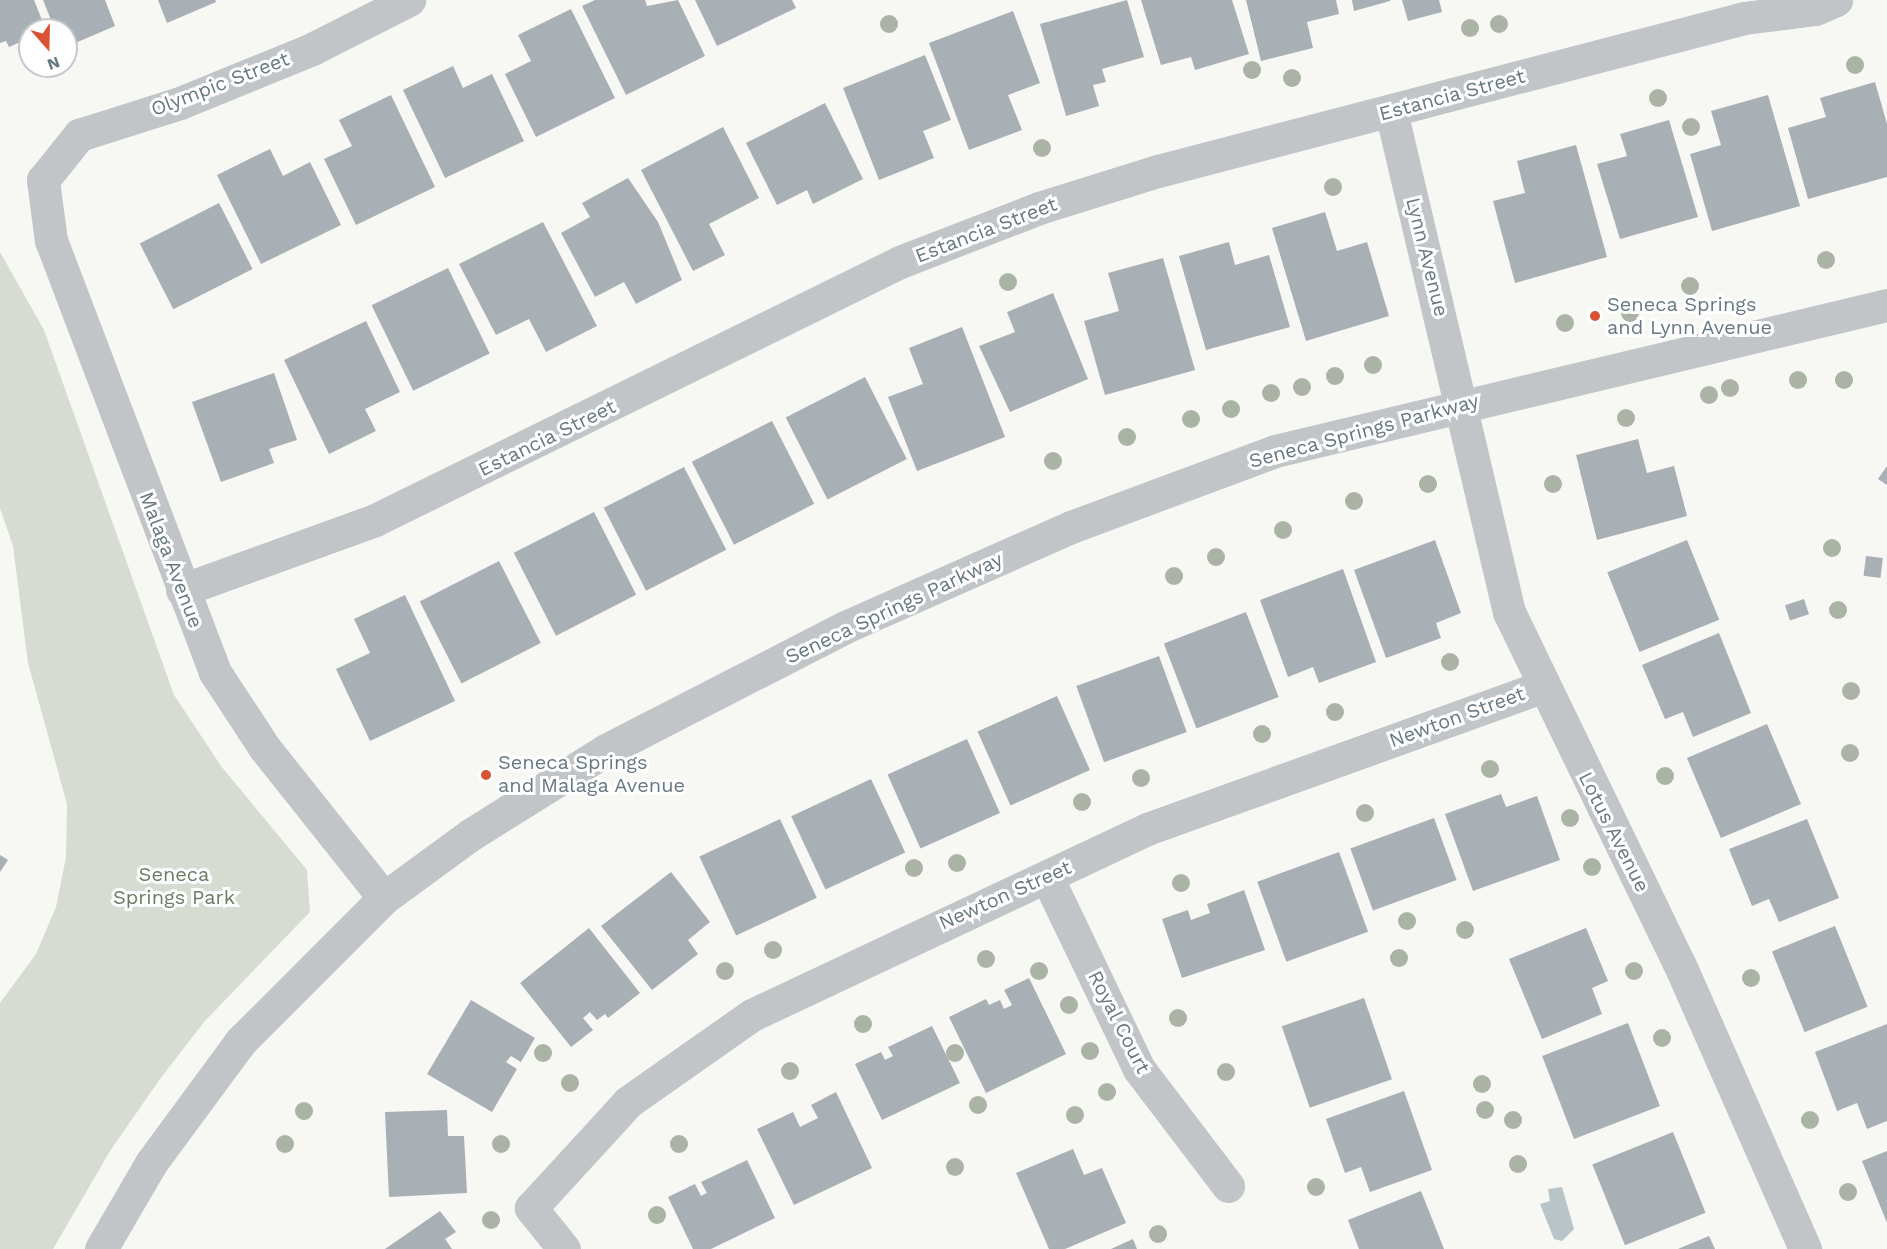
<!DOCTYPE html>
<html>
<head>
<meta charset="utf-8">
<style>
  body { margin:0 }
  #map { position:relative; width:1887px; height:1249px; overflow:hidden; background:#f7f7f4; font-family:"Work Sans",sans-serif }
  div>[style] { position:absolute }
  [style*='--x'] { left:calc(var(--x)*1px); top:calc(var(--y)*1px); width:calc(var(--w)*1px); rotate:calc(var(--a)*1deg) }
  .green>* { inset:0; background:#d7dcd3 }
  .water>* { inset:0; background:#b8c4c7 }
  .building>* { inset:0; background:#a8b0b5; transform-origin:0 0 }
  .minor>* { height:33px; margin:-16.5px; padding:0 16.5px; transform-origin:16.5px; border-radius:16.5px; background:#c1c5c8 }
  .tertiary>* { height:33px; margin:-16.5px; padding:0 16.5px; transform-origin:16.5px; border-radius:16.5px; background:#c1c5c8 }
  .trees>* { width:18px; height:18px; margin:-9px; border-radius:50%; background:#aab3a6 }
  .dots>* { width:16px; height:16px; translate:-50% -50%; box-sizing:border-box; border:3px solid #fff; border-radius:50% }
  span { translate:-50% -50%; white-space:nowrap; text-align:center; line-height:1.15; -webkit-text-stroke:6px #fff; paint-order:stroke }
  .street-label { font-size:20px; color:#687883 }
  .poi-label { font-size:20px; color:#687883 }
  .left { translate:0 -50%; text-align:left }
  .park-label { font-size:20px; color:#6b7b66 }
  .north { position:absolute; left:18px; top:18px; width:60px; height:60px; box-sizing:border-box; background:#fff; border:2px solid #c3c9cd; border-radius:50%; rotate:160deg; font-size:16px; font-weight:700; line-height:24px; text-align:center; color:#687883 }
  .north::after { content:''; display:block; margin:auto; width:21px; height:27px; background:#d95232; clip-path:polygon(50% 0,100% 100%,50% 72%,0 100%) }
</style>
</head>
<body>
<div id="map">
  <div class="green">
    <i style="clip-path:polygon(0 252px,44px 330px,174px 695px,221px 766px,307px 870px,310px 912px,204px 1022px,160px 1079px,110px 1151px,53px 1249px,0 1249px,0 1003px,36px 954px,56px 907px,66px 857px,67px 804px,28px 663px,13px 546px,0 508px)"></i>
  </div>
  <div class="water">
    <i style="clip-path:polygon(1562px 1187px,1574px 1229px,1562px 1241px,1554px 1239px,1540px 1204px,1550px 1201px,1548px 1189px)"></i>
  </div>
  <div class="building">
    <i style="clip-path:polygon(0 0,34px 0,46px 30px,30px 30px,30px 38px,9px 47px,6px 41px,0 43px)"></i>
    <i style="clip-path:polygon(43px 0,105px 0,115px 26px,66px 47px,66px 30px,55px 30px)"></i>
    <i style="clip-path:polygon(158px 0,215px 0,216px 2px,167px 23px)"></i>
    <i style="clip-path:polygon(595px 0,645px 0,647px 6px,678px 0,705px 56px,626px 95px,582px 6px)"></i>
    <i style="clip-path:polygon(695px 0,792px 0,796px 8px,717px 46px)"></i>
    <i style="clip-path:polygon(1127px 0,1144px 57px,1102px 69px,1106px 82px,1093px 85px,1099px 106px,1066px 116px,1040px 24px)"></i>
    <i style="clip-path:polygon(1141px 0,1232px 0,1249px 54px,1195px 70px,1191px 57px,1161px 65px)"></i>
    <i style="clip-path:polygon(1246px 0,1336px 0,1339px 14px,1307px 22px,1313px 48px,1261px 61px)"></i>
    <i style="clip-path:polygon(1352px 0,1390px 0,1390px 1px,1354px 11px)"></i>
    <i style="clip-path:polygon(1402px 0,1439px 0,1442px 12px,1408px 21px)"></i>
    <i style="clip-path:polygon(571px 9px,615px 98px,536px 137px,505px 74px,531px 61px,518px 35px)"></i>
    <i style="clip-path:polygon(1013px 11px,1040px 83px,1008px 95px,1022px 130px,969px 150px,929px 43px)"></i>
    <i style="clip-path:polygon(925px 55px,951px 120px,923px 131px,934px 158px,879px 180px,843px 88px)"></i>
    <i style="clip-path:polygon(453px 66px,463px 88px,492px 74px,524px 141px,445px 178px,403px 90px)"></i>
    <i style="clip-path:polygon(1875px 82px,1887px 124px,1887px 177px,1808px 199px,1788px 128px,1826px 117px,1820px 98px)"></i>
    <i style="clip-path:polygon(391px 95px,435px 187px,356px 225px,324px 159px,352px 146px,339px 120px)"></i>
    <i style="clip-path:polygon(1768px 95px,1800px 206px,1712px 231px,1690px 154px,1721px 145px,1711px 111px)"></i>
    <i style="clip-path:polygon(825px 103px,863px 179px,813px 204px,807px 190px,777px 205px,746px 143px)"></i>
    <i style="clip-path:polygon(1669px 120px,1698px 217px,1620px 239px,1597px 164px,1627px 156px,1620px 134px)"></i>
    <i style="clip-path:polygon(723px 127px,759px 198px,709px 224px,725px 255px,693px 271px,641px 170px)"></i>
    <i style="clip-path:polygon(1576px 145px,1607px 257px,1515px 283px,1493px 201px,1525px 193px,1517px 161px)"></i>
    <i style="clip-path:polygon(270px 149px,283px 176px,310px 162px,341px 225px,261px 264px,217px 175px)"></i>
    <i style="clip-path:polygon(628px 178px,658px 222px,682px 280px,636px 304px,624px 282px,595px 297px,561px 233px,590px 217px,582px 203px)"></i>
    <i style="left:219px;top:203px;width:74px;height:89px;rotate:63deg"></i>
    <i style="clip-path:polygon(1325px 212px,1337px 251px,1367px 242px,1389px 316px,1306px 341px,1272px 228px)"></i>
    <i style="clip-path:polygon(543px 222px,597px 326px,546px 352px,529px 319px,496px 335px,459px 264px)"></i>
    <i style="clip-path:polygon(1229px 242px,1235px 265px,1269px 255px,1290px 327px,1206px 350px,1179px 256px)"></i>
    <i style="clip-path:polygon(1163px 258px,1195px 370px,1105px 395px,1084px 321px,1119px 311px,1108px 273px)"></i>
    <i style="left:448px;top:268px;width:95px;height:85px;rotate:64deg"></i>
    <i style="clip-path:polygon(1053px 293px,1088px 379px,1010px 412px,979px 346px,1015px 332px,1007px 312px)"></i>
    <i style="clip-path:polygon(366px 321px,400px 392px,365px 409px,376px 431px,329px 454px,284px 360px)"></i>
    <i style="clip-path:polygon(962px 327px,1005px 437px,917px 471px,888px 397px,923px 384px,909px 348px)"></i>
    <i style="clip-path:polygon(274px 373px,297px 440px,269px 449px,274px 463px,221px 482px,192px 402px)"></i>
    <i style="left:865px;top:377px;width:92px;height:89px;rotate:63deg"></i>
    <i style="left:772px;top:421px;width:93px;height:90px;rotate:63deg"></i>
    <i style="clip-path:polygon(1638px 439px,1647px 473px,1674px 466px,1687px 516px,1597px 540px,1576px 455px)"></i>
    <i style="clip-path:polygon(1887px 466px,1887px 485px,1878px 479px)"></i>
    <i style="left:684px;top:467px;width:93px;height:90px;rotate:63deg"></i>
    <i style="left:594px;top:512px;width:93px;height:90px;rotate:63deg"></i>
    <i style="clip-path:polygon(1435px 540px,1461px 613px,1436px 623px,1441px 638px,1386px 658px,1354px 570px)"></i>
    <i style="left:1687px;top:540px;width:86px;height:86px;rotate:68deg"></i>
    <i style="left:1866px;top:556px;width:17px;height:20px;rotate:7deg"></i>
    <i style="left:499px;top:561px;width:92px;height:89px;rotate:63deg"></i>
    <i style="clip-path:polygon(1343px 569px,1376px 662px,1319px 683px,1313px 667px,1288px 677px,1260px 600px)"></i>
    <i style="clip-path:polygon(405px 595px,455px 701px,370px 741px,336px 669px,370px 653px,354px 619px)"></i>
    <i style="left:1804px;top:599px;width:16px;height:20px;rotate:72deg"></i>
    <i style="left:1246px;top:612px;width:91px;height:88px;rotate:69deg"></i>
    <i style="clip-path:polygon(1719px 633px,1751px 713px,1693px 737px,1683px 712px,1665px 719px,1642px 665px)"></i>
    <i style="left:1159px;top:656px;width:81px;height:88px;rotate:70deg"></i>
    <i style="left:1057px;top:696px;width:81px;height:87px;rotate:66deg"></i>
    <i style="left:1767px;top:724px;width:87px;height:87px;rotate:67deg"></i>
    <i style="left:967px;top:739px;width:81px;height:87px;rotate:66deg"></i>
    <i style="left:871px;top:779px;width:81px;height:88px;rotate:65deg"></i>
    <i style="clip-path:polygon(1501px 794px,1506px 807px,1537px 796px,1560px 860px,1473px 891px,1445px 814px)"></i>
    <i style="left:1434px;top:818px;width:66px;height:89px;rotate:70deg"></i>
    <i style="left:780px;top:819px;width:87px;height:89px;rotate:65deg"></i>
    <i style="clip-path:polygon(1807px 819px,1839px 898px,1779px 922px,1769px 899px,1752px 906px,1729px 849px)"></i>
    <i style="left:1339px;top:852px;width:85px;height:87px;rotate:70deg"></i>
    <i style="clip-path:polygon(0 855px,8px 860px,0 872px)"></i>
    <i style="clip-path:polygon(671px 872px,710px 922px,688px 940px,698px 954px,652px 990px,601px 926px)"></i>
    <i style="clip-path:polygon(1244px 890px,1265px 950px,1182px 978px,1162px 919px,1188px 910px,1191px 920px,1210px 913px,1207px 904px)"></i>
    <i style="left:1835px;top:926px;width:87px;height:68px;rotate:68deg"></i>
    <i style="clip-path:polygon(589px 928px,640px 993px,608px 1018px,605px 1014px,597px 1020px,590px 1012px,583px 1018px,593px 1030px,571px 1047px,520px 983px)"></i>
    <i style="clip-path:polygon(1586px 928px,1608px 981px,1592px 988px,1602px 1014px,1542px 1039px,1509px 959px)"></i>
    <i style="clip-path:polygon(1029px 978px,1066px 1054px,986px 1093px,949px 1017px,986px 999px,989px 1005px,1000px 1000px,1004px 1009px,1012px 1005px,1004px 990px)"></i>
    <i style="left:1364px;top:998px;width:86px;height:87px;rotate:71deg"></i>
    <i style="clip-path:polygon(471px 1000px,535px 1038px,521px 1062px,511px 1056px,506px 1062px,517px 1069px,492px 1112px,427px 1074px)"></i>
    <i style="left:1628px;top:1023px;width:89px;height:92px;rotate:69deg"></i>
    <i style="clip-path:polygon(1887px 1024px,1887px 1121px,1867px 1129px,1857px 1103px,1837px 1111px,1815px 1052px)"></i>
    <i style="clip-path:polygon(932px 1026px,960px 1083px,882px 1120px,855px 1064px,881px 1052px,885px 1060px,893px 1056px,888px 1047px)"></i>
    <i style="clip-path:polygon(1404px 1091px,1432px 1170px,1370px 1192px,1361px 1167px,1345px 1173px,1326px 1119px)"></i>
    <i style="clip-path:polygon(836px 1092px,872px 1168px,794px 1205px,757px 1129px,793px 1112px,800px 1127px,818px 1118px,811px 1105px)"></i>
    <i style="clip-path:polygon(447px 1110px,448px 1136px,464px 1136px,467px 1193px,389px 1197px,385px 1112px)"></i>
    <i style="left:1673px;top:1132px;width:87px;height:87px;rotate:68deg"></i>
    <i style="clip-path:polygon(1073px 1149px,1084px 1175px,1102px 1168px,1126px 1223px,1065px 1249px,1049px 1249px,1016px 1173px)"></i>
    <i style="clip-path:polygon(1887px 1151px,1887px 1223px,1862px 1161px)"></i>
    <i style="clip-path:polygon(747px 1160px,775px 1218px,711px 1249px,693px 1249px,668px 1197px,695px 1184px,701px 1196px,707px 1193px,701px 1182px)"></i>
    <i style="clip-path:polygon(1421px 1191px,1444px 1249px,1359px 1249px,1348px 1220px)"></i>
    <i style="clip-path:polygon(440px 1211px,456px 1232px,445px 1239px,452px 1249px,385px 1249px)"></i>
    <i style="clip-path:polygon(1709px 1236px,1715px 1249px,1678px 1249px)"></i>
    <i style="clip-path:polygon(1133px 1239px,1137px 1249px,1111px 1249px)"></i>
  </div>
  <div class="minor">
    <i style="--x:1391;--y:111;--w:515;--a:76.75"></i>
    <i style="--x:1509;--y:612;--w:390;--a:64.2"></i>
    <i style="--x:1679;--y:963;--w:313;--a:66.2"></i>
    <i style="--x:182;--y:590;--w:205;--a:-19.9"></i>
    <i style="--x:375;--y:520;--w:585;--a:-26.17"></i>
    <i style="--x:900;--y:262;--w:149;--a:-21.2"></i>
    <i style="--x:1039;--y:208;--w:125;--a:-17.3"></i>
    <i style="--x:1158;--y:171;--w:606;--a:-14.63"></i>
    <i style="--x:1744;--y:18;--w:72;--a:-7.2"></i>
    <i style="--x:1815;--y:9;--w:23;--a:-23"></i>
    <i style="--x:1047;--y:877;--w:213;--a:64.4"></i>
    <i style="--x:1139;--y:1069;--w:147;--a:52.7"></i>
    <i style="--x:384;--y:898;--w:193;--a:-128.5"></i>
    <i style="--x:264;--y:747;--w:90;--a:-123.2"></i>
    <i style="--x:215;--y:672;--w:461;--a:-110.8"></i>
    <i style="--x:51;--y:241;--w:62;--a:-97.5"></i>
    <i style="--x:43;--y:180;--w:58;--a:-51.3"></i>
    <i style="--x:79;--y:135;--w:106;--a:-17.6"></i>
    <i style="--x:180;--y:103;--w:143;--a:-22.2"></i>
    <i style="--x:312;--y:49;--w:109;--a:-26.8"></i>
    <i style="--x:564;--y:1249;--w:53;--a:-128.8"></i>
    <i style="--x:531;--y:1208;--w:144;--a:-47.5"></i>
    <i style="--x:628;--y:1102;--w:151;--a:-35.1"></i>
    <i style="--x:752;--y:1015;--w:437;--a:-25.2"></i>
    <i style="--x:1147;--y:829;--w:419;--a:-19.8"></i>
  </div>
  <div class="tertiary">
    <i style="--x:101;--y:1249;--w:99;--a:-59.8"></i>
    <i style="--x:151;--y:1163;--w:152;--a:-53.6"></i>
    <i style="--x:241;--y:1041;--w:202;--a:-45"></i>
    <i style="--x:384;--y:898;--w:107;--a:-36.2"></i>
    <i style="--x:470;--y:835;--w:160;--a:-32"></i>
    <i style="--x:606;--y:750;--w:267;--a:-27.2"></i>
    <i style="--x:843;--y:628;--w:249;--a:-23.9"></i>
    <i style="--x:1071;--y:527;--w:218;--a:-20.4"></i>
    <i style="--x:1275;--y:451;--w:629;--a:-13.42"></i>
  </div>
  <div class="trees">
    <i style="left:889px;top:24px"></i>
    <i style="left:1499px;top:24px"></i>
    <i style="left:1470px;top:28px"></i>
    <i style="left:1855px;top:65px"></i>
    <i style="left:1252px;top:70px"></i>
    <i style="left:1292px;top:78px"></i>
    <i style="left:1658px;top:98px"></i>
    <i style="left:1691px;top:127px"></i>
    <i style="left:1042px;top:148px"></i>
    <i style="left:1333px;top:187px"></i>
    <i style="left:1826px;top:260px"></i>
    <i style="left:1008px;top:282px"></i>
    <i style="left:1690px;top:286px"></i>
    <i style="left:1630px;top:313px"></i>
    <i style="left:1565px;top:323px"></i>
    <i style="left:1373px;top:365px"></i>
    <i style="left:1335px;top:376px"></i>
    <i style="left:1798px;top:380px"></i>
    <i style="left:1844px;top:380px"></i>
    <i style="left:1302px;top:387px"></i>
    <i style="left:1730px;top:388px"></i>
    <i style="left:1271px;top:393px"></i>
    <i style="left:1709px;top:395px"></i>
    <i style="left:1231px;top:409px"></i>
    <i style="left:1626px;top:418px"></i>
    <i style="left:1191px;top:419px"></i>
    <i style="left:1127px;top:437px"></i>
    <i style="left:1053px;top:461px"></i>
    <i style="left:1428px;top:484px"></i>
    <i style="left:1553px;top:484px"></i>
    <i style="left:1354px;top:501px"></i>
    <i style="left:1283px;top:530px"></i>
    <i style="left:1832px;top:548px"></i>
    <i style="left:1216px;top:557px"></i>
    <i style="left:1174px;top:576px"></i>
    <i style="left:1838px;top:610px"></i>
    <i style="left:1450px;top:662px"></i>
    <i style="left:1851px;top:691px"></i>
    <i style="left:1335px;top:712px"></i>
    <i style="left:1262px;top:734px"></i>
    <i style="left:1850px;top:753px"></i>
    <i style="left:1490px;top:769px"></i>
    <i style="left:1665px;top:776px"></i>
    <i style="left:1141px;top:778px"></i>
    <i style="left:1082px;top:802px"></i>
    <i style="left:1365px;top:813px"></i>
    <i style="left:1570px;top:818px"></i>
    <i style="left:957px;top:863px"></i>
    <i style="left:1592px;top:867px"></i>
    <i style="left:914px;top:868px"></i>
    <i style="left:1181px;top:883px"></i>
    <i style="left:1407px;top:921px"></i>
    <i style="left:1465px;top:930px"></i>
    <i style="left:773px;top:950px"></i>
    <i style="left:1399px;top:958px"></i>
    <i style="left:986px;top:959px"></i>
    <i style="left:725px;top:971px"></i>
    <i style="left:1039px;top:971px"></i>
    <i style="left:1634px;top:971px"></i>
    <i style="left:1751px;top:978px"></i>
    <i style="left:1069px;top:1005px"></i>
    <i style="left:1178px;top:1018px"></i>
    <i style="left:863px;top:1024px"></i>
    <i style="left:1662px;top:1038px"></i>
    <i style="left:1090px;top:1051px"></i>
    <i style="left:543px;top:1053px"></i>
    <i style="left:955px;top:1053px"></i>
    <i style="left:790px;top:1071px"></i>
    <i style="left:1226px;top:1072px"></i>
    <i style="left:570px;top:1083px"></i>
    <i style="left:1482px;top:1084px"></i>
    <i style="left:1107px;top:1092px"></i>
    <i style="left:978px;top:1105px"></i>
    <i style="left:1485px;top:1110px"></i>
    <i style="left:304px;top:1111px"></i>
    <i style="left:1075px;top:1115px"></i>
    <i style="left:1513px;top:1120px"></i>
    <i style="left:1810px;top:1120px"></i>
    <i style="left:285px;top:1144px"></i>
    <i style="left:501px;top:1144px"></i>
    <i style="left:679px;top:1144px"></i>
    <i style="left:1518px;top:1164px"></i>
    <i style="left:955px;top:1167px"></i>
    <i style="left:1316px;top:1187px"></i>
    <i style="left:1848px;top:1192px"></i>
    <i style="left:657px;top:1215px"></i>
    <i style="left:491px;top:1220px"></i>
    <i style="left:1158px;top:1234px"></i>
  </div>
  <div class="dots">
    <i style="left:1595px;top:316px;background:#d95232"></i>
    <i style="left:486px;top:775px;background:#d95232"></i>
  </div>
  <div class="street-label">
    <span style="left:220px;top:84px;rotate:-21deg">Olympic Street</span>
    <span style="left:1452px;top:95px;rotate:-15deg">Estancia Street</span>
    <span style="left:986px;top:230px;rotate:-21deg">Estancia Street</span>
    <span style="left:1427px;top:257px;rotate:76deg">Lynn Avenue</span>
    <span style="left:1364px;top:431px;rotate:-15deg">Seneca Springs Parkway</span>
    <span style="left:547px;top:438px;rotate:-26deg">Estancia Street</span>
    <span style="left:171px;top:560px;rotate:69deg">Malaga Avenue</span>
    <span style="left:894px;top:608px;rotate:-25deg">Seneca Springs Parkway</span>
    <span style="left:1457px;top:717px;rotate:-20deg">Newton Street</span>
    <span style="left:1614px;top:832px;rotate:63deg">Lotus Avenue</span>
    <span style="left:1005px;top:895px;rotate:-24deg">Newton Street</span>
    <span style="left:1119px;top:1022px;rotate:63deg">Royal Court</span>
  </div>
  <div class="poi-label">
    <span class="left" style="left:1607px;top:316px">Seneca Springs<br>and Lynn Avenue</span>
    <span class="left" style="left:498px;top:774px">Seneca Springs<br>and Malaga Avenue</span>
  </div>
  <div class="park-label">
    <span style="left:174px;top:886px">Seneca<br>Springs Park</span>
  </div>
  <div class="north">N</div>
</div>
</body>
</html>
